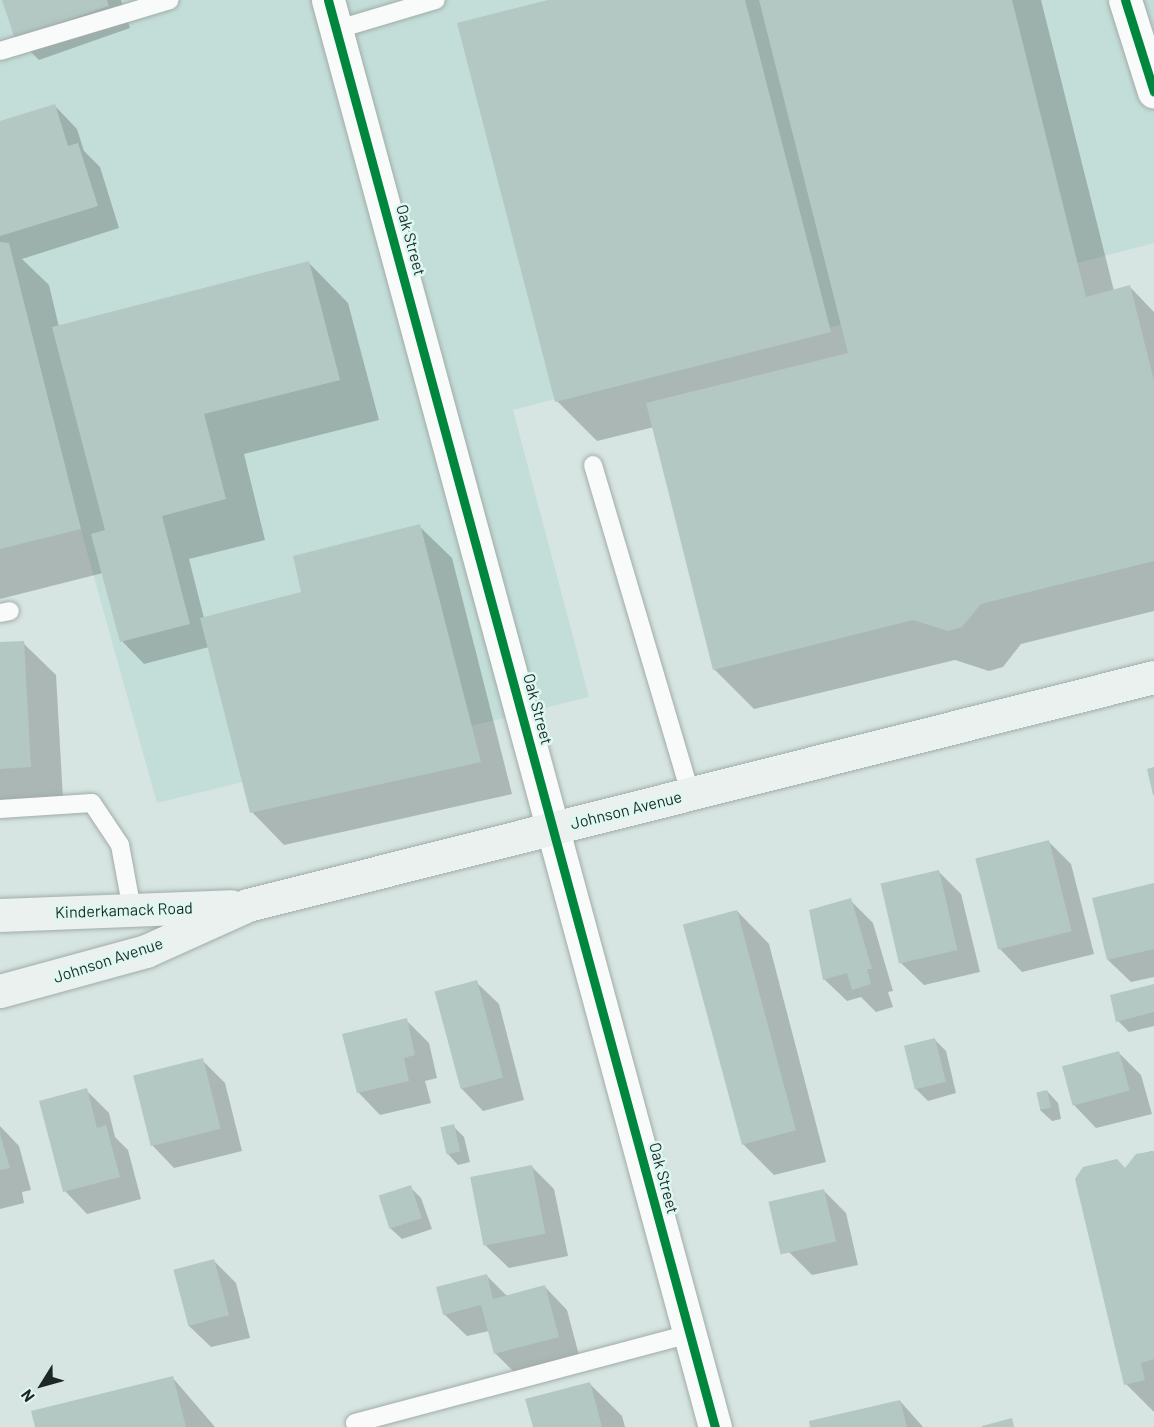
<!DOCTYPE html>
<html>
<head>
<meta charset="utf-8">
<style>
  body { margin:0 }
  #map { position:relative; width:1154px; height:1427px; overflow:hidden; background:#d6e5e1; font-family:Barlow,sans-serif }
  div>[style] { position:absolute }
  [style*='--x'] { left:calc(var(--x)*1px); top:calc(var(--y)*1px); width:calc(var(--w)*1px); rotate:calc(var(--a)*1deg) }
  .built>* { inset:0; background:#c3ded8 }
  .shadow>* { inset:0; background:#0003 }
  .building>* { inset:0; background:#b4c8c3; transform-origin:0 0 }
  .roads { filter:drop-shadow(0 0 2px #a1aca9) drop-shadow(0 0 2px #a1aca9) }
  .lane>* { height:18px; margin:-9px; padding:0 9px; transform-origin:9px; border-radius:9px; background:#f9fbfa }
  .street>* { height:33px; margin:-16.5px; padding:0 16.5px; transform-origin:16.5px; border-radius:16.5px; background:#f9fbfa }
  .secondary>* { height:33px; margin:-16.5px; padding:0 16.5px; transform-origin:16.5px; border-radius:16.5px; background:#eaf1ef }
  .cycleway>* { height:9px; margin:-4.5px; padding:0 4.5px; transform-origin:4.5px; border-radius:4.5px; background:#00873e }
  span { translate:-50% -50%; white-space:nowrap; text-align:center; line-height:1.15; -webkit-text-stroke:5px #ddf8f1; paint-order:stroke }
  .street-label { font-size:16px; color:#1d2825 }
  .north { position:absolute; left:12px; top:1355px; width:60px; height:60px; -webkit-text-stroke:4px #ddf8f1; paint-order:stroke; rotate:233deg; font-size:16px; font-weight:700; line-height:24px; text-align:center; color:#1d2825 }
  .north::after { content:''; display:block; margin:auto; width:21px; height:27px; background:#1d2825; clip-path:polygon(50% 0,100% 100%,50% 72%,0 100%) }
</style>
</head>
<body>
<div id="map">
  <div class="built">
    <i style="clip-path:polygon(0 0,1154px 0,1154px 243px,513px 410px,589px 697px,157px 803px,75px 509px,0 529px)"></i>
  </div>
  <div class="shadow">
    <i style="clip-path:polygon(4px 0,121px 0,130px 28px,39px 60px,17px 38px)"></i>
    <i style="clip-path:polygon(554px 0,1041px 0,1114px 291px,1130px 287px,1154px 312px,1154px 611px,1021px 644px,1003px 667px,989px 671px,955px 660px,754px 709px,714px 669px,654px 427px,597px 441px,557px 401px)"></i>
    <i style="clip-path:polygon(55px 106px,77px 129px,84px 151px,100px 167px,119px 228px,22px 259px,49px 285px,59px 327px,308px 262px,348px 303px,379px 420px,244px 454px,265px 540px,189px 559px,204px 618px,303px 593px,419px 526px,452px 558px,512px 794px,284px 845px,252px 812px,209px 647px,144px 664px,122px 641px,103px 573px,0 599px,0 123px)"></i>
    <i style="clip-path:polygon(23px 643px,56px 675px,63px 799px,0 802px,0 644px)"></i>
    <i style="clip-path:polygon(1049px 842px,1071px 864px,1094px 954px,1022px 972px,1000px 949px)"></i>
    <i style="clip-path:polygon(939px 872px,961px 894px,980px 972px,924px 985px,901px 963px)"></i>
    <i style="clip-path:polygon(1154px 885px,1154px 977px,1131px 982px,1108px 960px)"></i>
    <i style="clip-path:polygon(850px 900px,873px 923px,893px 991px,888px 992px,893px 1007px,876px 1012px,861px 997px,847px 1001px,824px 979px)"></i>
    <i style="clip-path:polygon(737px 911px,769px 944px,826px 1162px,774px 1175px,742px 1143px)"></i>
    <i style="clip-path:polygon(476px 982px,499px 1004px,524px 1100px,483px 1111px,461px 1088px)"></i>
    <i style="clip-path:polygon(1154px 985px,1154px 1026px,1129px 1032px,1118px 1021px)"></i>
    <i style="clip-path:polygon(406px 1020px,429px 1043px,437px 1078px,425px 1081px,431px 1103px,380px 1115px,358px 1092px)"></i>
    <i style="clip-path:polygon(935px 1040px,946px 1051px,956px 1093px,928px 1101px,916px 1089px)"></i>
    <i style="clip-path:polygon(1119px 1053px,1141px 1075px,1152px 1114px,1096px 1128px,1074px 1105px)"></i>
    <i style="clip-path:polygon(202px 1060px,225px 1083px,242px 1151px,174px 1168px,152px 1145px)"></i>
    <i style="clip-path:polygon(86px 1090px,109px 1113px,115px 1137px,128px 1150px,141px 1199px,87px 1214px,65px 1191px)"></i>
    <i style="clip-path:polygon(1047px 1091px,1058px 1103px,1061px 1119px,1052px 1121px,1040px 1110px)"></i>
    <i style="clip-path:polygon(0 1126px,19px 1146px,31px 1190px,22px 1192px,24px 1203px,0 1209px)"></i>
    <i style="clip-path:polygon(453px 1126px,464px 1137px,470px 1162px,458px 1165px,447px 1153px)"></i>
    <i style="clip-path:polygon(1152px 1151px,1154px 1153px,1154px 1412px,1126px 1384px,1125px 1169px,1136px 1155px)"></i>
    <i style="clip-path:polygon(531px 1166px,554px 1189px,568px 1256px,509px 1268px,486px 1246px)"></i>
    <i style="clip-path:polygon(410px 1187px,421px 1198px,432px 1229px,402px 1239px,390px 1228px)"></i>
    <i style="clip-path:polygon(824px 1191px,846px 1213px,858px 1265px,812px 1275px,789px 1252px)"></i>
    <i style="clip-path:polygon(214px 1261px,236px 1283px,250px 1338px,211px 1347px,188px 1325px)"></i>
    <i style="clip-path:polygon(486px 1275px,508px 1297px,545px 1287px,567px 1310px,580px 1359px,518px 1376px,495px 1353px,489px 1331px,467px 1336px,444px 1314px)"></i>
    <i style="clip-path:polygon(172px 1377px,215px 1427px,36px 1427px)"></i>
    <i style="clip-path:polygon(590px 1384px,622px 1416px,625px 1427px,534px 1427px)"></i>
    <i style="clip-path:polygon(900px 1401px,923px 1427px,812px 1427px)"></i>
  </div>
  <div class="building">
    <i style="clip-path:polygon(2px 0,107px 0,109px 6px,15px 39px)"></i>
    <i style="clip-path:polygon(548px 0,745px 0,831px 332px,555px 402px,457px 23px)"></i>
    <i style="clip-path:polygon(759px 0,1012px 0,1086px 297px,1130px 285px,1154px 381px,1154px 561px,981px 604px,962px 627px,948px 631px,913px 620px,713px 670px,646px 403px,848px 353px)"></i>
    <i style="clip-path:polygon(55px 104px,68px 146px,78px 143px,98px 206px,0 236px,0 121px)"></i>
    <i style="clip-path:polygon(0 242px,9px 243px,81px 529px,0 549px)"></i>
    <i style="clip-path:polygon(309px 261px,340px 380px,204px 414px,226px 499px,162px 516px,190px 624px,120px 642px,91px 534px,105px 530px,52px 327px)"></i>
    <i style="clip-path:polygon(420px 524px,481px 762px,250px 813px,200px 618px,301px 592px,293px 556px)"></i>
    <i style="clip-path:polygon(24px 641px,31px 767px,0 769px,0 642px)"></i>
    <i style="clip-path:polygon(1154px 767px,1154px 795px,1153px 795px,1147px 769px)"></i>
    <i style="left:1049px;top:840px;width:94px;height:76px;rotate:76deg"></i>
    <i style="left:939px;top:870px;width:82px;height:60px;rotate:77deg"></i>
    <i style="clip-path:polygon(1154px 883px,1154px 949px,1107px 960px,1092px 898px)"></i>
    <i style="clip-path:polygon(851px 898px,872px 969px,867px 969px,871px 984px,852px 990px,847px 973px,823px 980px,809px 910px)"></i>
    <i style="left:737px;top:910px;width:228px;height:56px;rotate:75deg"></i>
    <i style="left:477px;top:980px;width:101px;height:44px;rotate:75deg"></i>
    <i style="clip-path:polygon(1154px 984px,1154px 1012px,1116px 1022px,1110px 995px)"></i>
    <i style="clip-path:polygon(407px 1018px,415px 1055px,404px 1058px,409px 1081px,357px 1093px,342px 1034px)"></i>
    <i style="left:935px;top:1038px;width:45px;height:32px;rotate:76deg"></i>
    <i style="left:1119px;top:1051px;width:41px;height:59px;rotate:75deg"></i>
    <i style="left:203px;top:1058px;width:73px;height:72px;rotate:76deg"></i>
    <i style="clip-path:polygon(87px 1088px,97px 1128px,106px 1125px,120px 1177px,63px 1192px,39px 1101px)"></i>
    <i style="left:1047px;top:1090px;width:18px;height:11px;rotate:77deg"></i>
    <i style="left:454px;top:1124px;width:28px;height:14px;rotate:77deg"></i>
    <i style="clip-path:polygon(0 1134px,10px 1168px,0 1170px)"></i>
    <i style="clip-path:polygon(1154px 1151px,1154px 1359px,1141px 1363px,1145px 1380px,1124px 1385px,1075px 1179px,1083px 1167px,1117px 1159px,1125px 1168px,1136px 1154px)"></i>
    <i style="left:532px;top:1165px;width:70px;height:63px;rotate:79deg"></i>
    <i style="left:411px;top:1185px;width:35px;height:34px;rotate:72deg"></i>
    <i style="left:824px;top:1189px;width:54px;height:57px;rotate:77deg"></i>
    <i style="left:214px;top:1259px;width:58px;height:42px;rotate:75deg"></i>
    <i style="clip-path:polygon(487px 1274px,493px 1299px,545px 1285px,559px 1337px,494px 1354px,481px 1305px,443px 1315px,436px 1287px)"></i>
    <i style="clip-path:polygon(173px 1376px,186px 1427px,35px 1427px,31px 1411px)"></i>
    <i style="clip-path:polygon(590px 1382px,602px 1427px,533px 1427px,525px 1399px)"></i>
    <i style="clip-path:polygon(900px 1400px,907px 1427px,810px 1427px,809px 1421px)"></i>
    <i style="clip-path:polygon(1012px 1418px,1014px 1427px,982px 1427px,982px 1426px)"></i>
  </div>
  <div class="roads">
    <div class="lane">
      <i style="--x:338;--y:29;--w:102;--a:-16.5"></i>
      <i style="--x:0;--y:51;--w:177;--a:-16.7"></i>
      <i style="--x:593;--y:465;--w:342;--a:73.5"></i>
      <i style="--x:0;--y:613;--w:10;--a:-11"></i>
      <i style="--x:0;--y:809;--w:92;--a:-3.7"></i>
      <i style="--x:92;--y:803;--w:50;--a:56.3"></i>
      <i style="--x:120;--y:845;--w:66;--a:79.5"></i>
      <i style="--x:355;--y:1423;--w:347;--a:-14.9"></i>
    </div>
    <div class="street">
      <i style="--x:328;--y:0;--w:1479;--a:74.83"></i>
      <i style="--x:1125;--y:0;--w:96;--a:72.5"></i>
    </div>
    <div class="secondary">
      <i style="--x:0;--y:915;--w:231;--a:-2.2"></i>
      <i style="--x:0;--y:991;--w:151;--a:-15.3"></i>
      <i style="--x:146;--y:951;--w:112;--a:-24.3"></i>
      <i style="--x:248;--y:905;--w:934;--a:-14.13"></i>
    </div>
  </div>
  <div class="cycleway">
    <i style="--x:328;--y:0;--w:1479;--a:74.83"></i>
    <i style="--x:1125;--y:0;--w:96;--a:72.5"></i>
  </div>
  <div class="street-label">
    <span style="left:411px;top:240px;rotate:75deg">Oak Street</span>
    <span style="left:538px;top:709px;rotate:75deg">Oak Street</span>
    <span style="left:626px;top:810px;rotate:-14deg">Johnson Avenue</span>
    <span style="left:124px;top:910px;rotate:-2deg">Kinderkamack Road</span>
    <span style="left:108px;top:960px;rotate:-18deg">Johnson Avenue</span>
    <span style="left:664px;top:1178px;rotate:75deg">Oak Street</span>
  </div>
  <div class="north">N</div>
</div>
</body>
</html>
